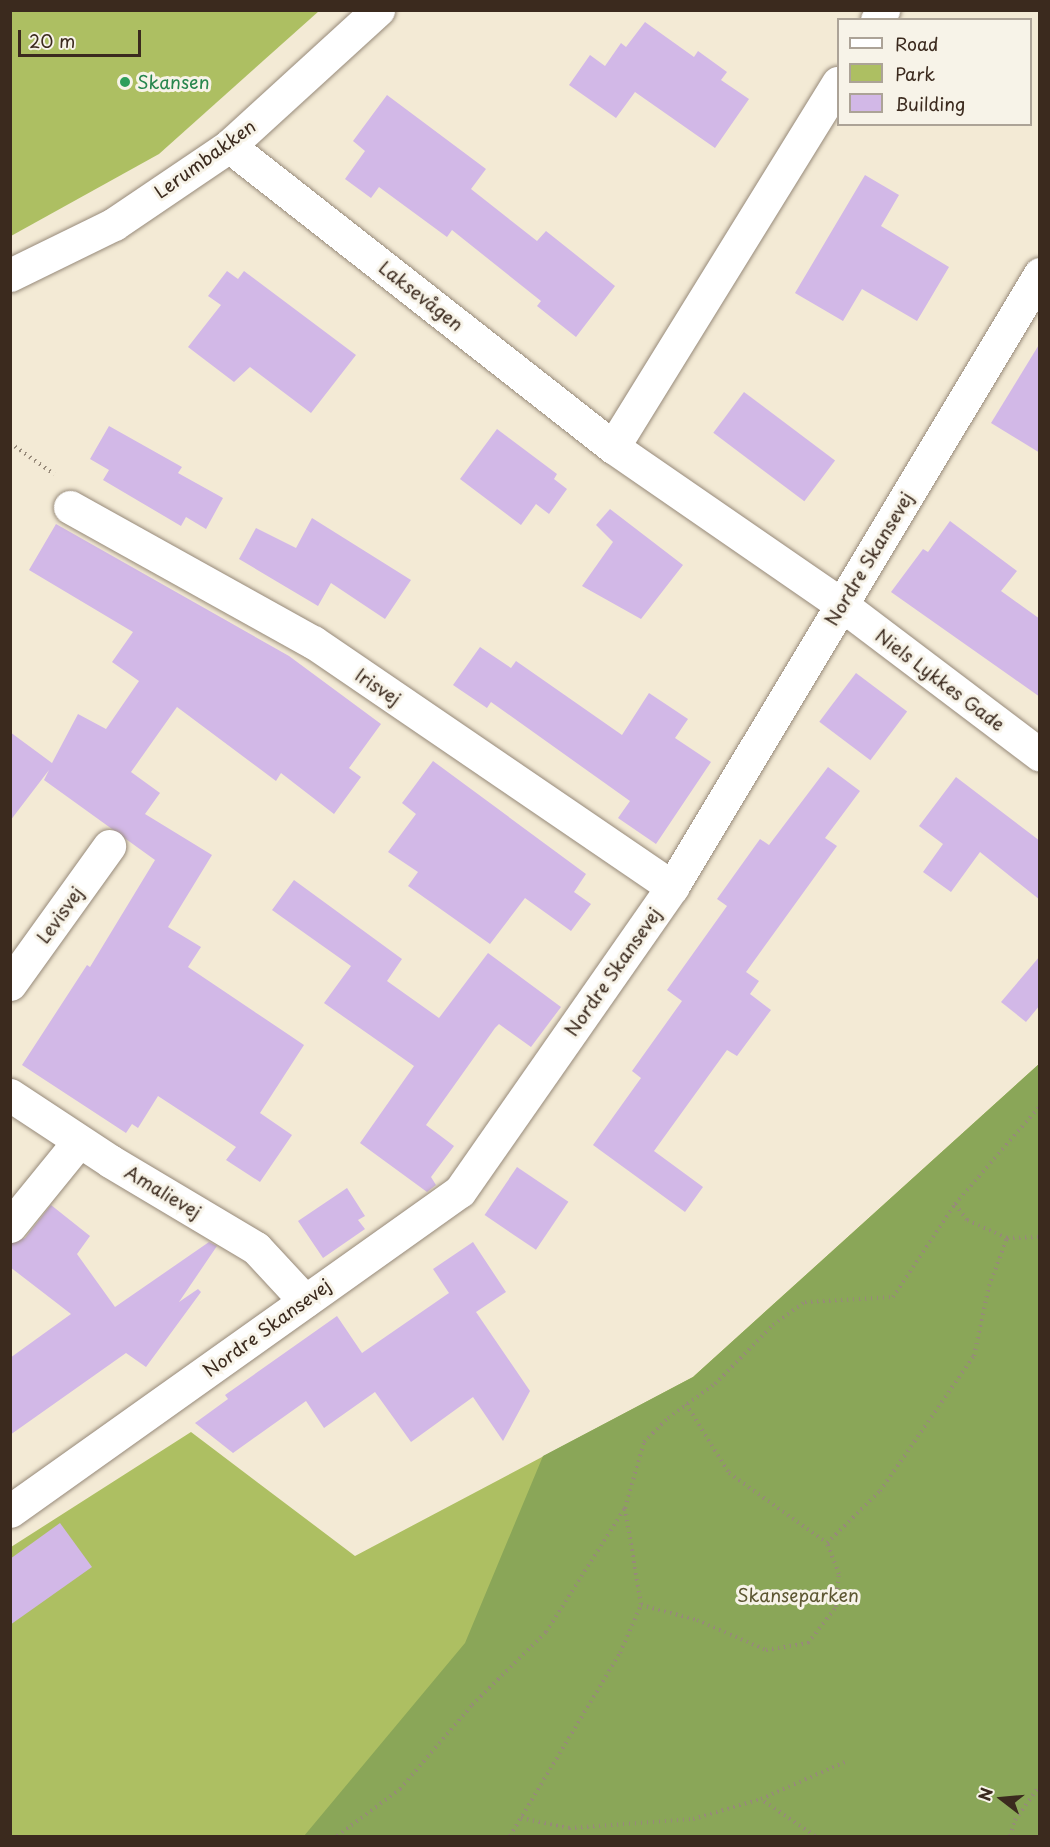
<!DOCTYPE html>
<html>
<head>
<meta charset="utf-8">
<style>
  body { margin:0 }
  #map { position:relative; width:1050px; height:1847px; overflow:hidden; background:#f3ead5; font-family:"Playpen Sans",sans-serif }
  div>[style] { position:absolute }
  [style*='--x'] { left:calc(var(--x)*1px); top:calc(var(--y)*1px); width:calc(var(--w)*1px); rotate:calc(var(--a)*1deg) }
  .green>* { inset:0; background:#adbf62 }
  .forest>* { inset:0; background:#8aa658 }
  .building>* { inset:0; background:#d2b8e7; transform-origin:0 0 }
  .path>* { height:4px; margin-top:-2px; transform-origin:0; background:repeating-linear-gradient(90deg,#978a7a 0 1.5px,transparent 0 6px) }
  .roads { filter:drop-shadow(0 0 2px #978a7a) drop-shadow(0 0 2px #978a7a) }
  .minor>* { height:33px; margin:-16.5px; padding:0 16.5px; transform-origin:16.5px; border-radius:16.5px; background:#fff }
  .dots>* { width:16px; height:16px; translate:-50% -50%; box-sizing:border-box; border:3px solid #f7f3e8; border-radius:50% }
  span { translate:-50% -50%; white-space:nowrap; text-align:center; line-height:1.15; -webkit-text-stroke:6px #f7f3e8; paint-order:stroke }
  .leisure-label { font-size:18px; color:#27864d }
  .left { translate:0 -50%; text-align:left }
  .street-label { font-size:18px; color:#3b2a1e }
  .park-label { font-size:18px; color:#5d5732 }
  .frame { position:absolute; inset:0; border:12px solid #3b2a1e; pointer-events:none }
  .legend { position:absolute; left:837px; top:18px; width:195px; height:108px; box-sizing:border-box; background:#f7f3e8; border:2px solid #aca397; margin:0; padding:8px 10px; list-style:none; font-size:18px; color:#3b2a1e }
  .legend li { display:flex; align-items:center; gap:12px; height:30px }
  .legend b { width:30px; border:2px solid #aca397 }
  .north { position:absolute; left:972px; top:1769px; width:60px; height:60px; -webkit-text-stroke:4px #f7f3e8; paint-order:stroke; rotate:286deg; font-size:16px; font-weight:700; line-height:24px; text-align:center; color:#3b2a1e }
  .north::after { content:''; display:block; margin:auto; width:21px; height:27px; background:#3b2a1e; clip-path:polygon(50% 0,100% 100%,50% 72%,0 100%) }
  .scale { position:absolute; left:18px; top:30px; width:123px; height:27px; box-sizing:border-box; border:3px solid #3b2a1e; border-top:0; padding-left:8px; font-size:18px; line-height:21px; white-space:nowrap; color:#3b2a1e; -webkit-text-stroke:4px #f7f3e8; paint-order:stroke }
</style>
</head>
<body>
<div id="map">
  <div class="green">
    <i style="clip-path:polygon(11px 10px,319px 10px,319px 11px,159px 154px,11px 236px)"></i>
    <i style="clip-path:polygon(1039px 1064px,1039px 1836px,11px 1836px,11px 1547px,191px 1432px,355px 1556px,693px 1377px)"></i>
  </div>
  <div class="forest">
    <i style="clip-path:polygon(1039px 1064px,1039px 1836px,304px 1836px,465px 1643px,543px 1456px,693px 1377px)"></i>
  </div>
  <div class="building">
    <i style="clip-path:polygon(645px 22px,694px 57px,698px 51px,727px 72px,721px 80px,749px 99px,715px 148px,635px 92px,616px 118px,569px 85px,590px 55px,605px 66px,621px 43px,626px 47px)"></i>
    <i style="clip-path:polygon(387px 95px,486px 169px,471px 189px,537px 241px,546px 231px,615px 286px,576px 337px,537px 306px,541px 301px,452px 230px,447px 237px,379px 187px,371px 198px,345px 179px,365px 151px,353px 141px)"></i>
    <i style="clip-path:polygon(865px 175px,899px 195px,881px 226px,949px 267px,917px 321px,862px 289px,843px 321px,795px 293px)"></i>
    <i style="clip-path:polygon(227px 271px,238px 279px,244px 271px,356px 355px,311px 413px,250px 367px,234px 382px,188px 347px,221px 305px,208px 296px)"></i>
    <i style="clip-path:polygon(1040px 343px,1040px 453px,991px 423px)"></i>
    <i style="left:744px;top:392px;width:114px;height:51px;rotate:37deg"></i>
    <i style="clip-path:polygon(109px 426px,182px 467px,178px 473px,223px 498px,206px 529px,186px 517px,181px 526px,103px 480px,109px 470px,90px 459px)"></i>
    <i style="clip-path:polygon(497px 429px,557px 474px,554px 479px,567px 489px,549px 514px,536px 504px,521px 525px,460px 479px)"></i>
    <i style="clip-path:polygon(610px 509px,683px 565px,641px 619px,582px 586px,613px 542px,596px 525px)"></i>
    <i style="clip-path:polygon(312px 518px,411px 580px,385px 619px,331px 583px,318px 606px,239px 559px,256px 528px,296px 548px)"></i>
    <i style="clip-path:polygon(950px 521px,1017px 571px,1001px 591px,1040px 619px,1040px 697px,891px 592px,923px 549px,928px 552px)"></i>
    <i style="clip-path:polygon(56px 524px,289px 656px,381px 724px,349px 768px,361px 777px,334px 814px,281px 773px,276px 781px,177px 707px,131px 772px,160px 793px,145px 814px,212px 855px,168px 927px,201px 947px,188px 967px,304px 1045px,260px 1113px,292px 1135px,260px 1182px,226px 1160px,236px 1147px,158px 1096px,138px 1128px,132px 1124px,126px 1133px,22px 1065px,87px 965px,90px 967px,155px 860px,44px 780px,49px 770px,10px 821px,10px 732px,52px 763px,78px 714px,106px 729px,139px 681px,112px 662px,133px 632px,29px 570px)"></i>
    <i style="clip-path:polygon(480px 647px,511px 668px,516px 661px,622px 735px,649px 693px,688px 719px,675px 738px,711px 762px,656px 844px,618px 818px,630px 801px,491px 702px,487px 708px,453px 685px)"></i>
    <i style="left:856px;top:673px;width:64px;height:61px;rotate:37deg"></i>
    <i style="clip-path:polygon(433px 761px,586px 874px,574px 892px,591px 904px,571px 931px,525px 898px,490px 944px,408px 886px,418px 872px,388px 852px,416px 814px,402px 803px)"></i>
    <i style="clip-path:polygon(828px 767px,860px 791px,825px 838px,837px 846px,746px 972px,759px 981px,750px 994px,771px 1010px,737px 1056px,727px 1050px,654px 1151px,703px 1187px,685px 1212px,593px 1145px,641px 1078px,632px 1071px,682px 1001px,667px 990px,727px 906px,717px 899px,760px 839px,769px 845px)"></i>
    <i style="clip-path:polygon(956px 777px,1040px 841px,1040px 900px,980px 852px,951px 892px,923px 872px,943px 844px,919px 826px)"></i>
    <i style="clip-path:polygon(294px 880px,402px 959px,387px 981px,439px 1018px,488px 953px,561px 1007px,531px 1047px,499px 1024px,495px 1028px,426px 1125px,454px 1146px,431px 1177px,436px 1185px,427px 1192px,360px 1143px,414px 1066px,324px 1003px,351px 966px,272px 910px)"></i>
    <i style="clip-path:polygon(1040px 956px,1040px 1005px,1026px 1022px,1001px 1002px)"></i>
    <i style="left:517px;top:1167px;width:62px;height:58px;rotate:34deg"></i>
    <i style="clip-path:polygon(347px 1188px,365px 1216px,358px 1220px,365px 1229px,323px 1258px,298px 1221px)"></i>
    <i style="clip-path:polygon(51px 1205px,90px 1236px,77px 1254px,115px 1307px,209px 1242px,217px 1246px,179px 1302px,198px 1289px,201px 1292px,146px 1367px,126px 1353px,10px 1435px,10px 1358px,71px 1314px,10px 1267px,10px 1244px,25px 1238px)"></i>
    <i style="clip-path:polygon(473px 1242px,506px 1292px,476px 1312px,530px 1391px,503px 1441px,473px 1397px,411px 1442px,375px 1392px,324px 1428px,306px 1401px,233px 1453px,195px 1423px,228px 1399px,225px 1395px,337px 1316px,362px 1353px,449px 1293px,433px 1269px)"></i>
    <i style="clip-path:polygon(60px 1523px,92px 1567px,10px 1625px,10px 1559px)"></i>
  </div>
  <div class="path">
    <i style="--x:10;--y:443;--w:54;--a:35.2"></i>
    <i style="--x:1007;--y:1238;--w:44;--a:-155.8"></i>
    <i style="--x:967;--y:1220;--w:20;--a:-127"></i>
    <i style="--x:955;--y:1204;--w:130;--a:-49.1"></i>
    <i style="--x:686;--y:1404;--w:81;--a:58.1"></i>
    <i style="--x:729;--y:1473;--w:120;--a:35.5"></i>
    <i style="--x:827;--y:1543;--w:74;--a:-44.5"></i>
    <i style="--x:880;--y:1491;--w:165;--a:-55.2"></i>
    <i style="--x:974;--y:1356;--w:72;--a:-77.9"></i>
    <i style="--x:989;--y:1286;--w:51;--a:-69.4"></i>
    <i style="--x:1007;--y:1238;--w:33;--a:-2"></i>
    <i style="--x:625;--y:1508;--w:98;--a:80.6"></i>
    <i style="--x:521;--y:1818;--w:49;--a:11.8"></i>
    <i style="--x:569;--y:1828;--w:124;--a:-4.2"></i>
    <i style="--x:693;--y:1819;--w:71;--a:-16.4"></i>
    <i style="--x:337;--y:1836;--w:79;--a:-36.7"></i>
    <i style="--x:400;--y:1789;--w:111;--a:-49.4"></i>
    <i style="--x:472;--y:1705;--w:104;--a:-44.6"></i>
    <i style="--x:546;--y:1632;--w:147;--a:-57.5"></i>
    <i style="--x:625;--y:1508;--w:69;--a:-73.9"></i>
    <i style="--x:644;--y:1442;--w:34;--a:-45"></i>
    <i style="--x:668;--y:1418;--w:58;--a:-35.9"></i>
    <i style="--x:715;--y:1384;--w:83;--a:-45.5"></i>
    <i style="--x:773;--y:1325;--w:39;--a:-36"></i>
    <i style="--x:805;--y:1302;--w:88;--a:-3.3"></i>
    <i style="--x:893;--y:1297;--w:112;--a:-56.3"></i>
    <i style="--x:510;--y:1836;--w:214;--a:-59"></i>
    <i style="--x:620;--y:1653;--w:52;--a:-66.4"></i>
    <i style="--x:641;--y:1605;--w:58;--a:15"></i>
    <i style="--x:697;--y:1620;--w:75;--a:23.5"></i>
    <i style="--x:766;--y:1650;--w:43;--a:-9.5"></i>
    <i style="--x:808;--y:1643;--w:46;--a:-52.1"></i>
    <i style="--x:836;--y:1607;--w:33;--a:-85"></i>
    <i style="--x:839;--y:1574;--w:33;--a:-111"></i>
    <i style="--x:815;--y:1836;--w:65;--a:-145.6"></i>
    <i style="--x:761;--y:1799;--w:92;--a:-23.8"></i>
    <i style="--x:1010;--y:1836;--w:17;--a:-73"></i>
    <i style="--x:1015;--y:1820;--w:43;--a:-54.5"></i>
  </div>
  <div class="roads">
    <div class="minor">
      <i style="--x:877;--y:20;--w:12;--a:-59"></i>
      <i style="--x:229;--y:146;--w:488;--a:38.1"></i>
      <i style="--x:613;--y:447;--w:278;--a:34.6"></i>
      <i style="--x:842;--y:605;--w:248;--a:37.1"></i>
      <i style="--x:10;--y:275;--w:116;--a:-26.1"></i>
      <i style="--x:114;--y:224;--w:139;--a:-34.1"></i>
      <i style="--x:229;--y:146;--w:202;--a:-42.4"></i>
      <i style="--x:613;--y:447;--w:428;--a:-58.3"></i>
      <i style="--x:70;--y:507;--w:278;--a:29.1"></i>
      <i style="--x:313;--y:642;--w:435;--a:34.3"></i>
      <i style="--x:10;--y:984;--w:170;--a:-54.3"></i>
      <i style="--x:10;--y:1095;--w:120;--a:33.4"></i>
      <i style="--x:110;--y:1161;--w:170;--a:30.8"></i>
      <i style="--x:256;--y:1248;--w:72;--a:47.2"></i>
      <i style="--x:10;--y:1226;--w:109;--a:-50.9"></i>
      <i style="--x:10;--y:1511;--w:552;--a:-35.42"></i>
      <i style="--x:460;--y:1191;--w:371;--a:-55.1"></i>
      <i style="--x:672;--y:887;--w:715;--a:-59.02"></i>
    </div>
  </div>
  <div class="dots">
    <i style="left:125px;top:82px;background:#2e9e5b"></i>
  </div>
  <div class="leisure-label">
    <span class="left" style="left:137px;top:82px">Skansen</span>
  </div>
  <div class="street-label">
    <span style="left:205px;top:159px;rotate:-36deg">Lerumbakken</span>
    <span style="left:421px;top:296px;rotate:38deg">Laksevågen</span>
    <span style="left:869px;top:559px;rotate:-59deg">Nordre Skansevej</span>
    <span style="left:940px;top:680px;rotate:37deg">Niels Lykkes Gade</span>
    <span style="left:378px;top:687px;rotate:34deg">Irisvej</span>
    <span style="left:60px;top:915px;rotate:-54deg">Levisvej</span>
    <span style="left:613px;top:972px;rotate:-55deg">Nordre Skansevej</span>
    <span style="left:163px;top:1192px;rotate:31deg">Amalievej</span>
    <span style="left:267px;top:1328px;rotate:-36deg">Nordre Skansevej</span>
  </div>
  <div class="park-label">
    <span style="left:798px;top:1595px">Skanseparken</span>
  </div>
  <div class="frame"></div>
  <ul class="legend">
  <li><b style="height:8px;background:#fff"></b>Road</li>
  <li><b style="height:16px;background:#adbf62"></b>Park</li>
  <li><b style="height:16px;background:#d2b8e7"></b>Building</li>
  </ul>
  <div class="north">N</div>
  <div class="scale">20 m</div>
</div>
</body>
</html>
